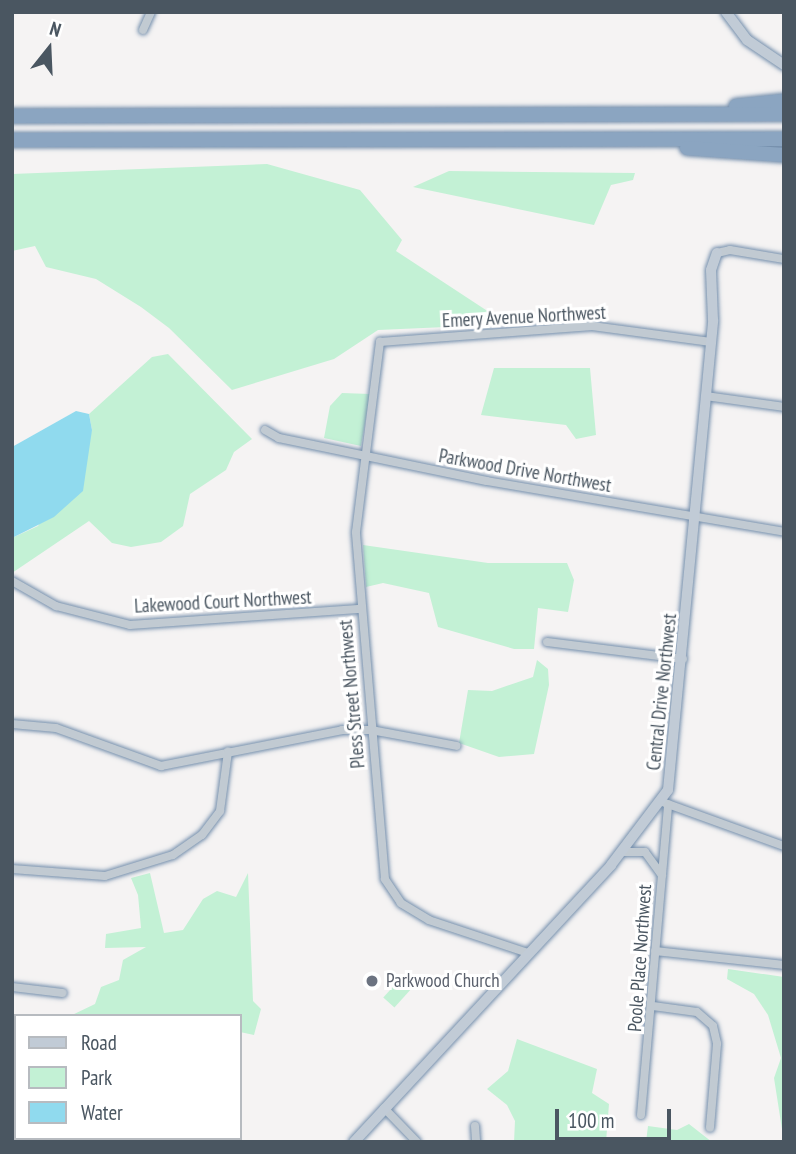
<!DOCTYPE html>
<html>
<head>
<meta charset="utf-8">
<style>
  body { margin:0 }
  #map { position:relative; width:796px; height:1154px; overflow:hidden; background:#f5f3f3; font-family:"PT Sans Narrow",sans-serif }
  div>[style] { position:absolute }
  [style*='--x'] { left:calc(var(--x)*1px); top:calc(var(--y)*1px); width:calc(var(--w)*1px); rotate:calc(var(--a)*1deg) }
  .green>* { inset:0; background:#c3f1d5; transform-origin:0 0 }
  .water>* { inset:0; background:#90daee }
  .roads { filter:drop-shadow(0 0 2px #7690ad) drop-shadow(0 0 2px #7690ad) }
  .street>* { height:8px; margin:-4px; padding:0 4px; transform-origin:4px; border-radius:4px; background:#c1cad2 }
  .secondary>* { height:10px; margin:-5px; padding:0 5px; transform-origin:5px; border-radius:5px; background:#c1cbd6 }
  .highway>* { height:14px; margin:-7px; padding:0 7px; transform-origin:7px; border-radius:7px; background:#8ba5c1 }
  .dots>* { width:19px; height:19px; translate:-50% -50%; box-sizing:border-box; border:4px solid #fff; border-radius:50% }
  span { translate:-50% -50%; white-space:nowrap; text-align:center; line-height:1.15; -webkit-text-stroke:6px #fff; paint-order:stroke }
  .street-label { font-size:19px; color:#4a5661 }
  .worship-label { font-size:19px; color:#5b616d }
  .left { translate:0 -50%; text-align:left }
  .frame { position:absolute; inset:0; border:14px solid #4a5661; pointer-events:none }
  .legend { position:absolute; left:14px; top:1014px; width:228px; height:126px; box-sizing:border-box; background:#fff; border:2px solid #b7bbc0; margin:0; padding:9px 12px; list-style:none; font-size:21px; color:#4a5661 }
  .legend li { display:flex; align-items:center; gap:14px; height:35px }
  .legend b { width:35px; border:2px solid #b7bbc0 }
  .north { position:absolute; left:14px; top:14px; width:70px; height:70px; -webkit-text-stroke:5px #fff; paint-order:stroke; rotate:18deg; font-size:19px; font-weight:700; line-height:28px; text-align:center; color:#4a5661 }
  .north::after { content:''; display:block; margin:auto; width:24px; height:32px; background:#4a5661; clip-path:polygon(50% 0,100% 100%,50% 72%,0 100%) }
  .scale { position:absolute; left:555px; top:1109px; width:116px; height:32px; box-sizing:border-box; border:4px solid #4a5661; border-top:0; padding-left:9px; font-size:21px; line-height:24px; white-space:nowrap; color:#4a5661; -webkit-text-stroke:5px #fff; paint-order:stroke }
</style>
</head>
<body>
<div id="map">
  <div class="green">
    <i style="clip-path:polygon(267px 164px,360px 190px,402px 240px,396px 251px,492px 314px,491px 325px,378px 330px,334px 359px,232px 390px,169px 328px,141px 307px,96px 279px,46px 267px,35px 246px,12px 251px,12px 174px)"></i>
    <i style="clip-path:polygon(449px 171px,635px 173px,633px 180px,611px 185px,594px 225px,413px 187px)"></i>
    <i style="clip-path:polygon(168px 354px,252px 439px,234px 452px,226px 470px,190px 494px,183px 526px,161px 542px,131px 547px,112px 543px,89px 521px,12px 573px,12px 538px,38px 526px,92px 430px,89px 414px,152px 357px)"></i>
    <i style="clip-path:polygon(494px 368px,590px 368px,596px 435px,576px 439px,566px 425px,481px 415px)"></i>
    <i style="clip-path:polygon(342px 393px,370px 394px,361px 446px,324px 438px,330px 406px)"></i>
    <i style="clip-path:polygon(363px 545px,488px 563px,567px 563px,574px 580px,568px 612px,538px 608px,534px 649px,514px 649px,438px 627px,429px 593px,383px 583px,366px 587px)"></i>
    <i style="clip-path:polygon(537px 660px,548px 669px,549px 685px,534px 754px,499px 757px,459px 743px,468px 690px,492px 691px,533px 677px)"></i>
    <i style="clip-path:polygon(150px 873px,164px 933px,183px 930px,203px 899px,217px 891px,236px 897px,248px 873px,253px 1001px,261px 1009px,254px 1035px,240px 1032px,240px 1016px,70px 1016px,95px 1004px,101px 987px,119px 980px,123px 960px,146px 947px,105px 948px,106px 934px,141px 928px,138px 895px,131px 878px)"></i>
    <i style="clip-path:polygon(728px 969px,784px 977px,784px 1142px,774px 1078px,781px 1058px,768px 1015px,754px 994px,727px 979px)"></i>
    <i style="left:400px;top:979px;width:15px;height:25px;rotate:42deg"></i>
    <i style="clip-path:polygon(517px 1039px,597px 1069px,592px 1093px,609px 1104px,606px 1142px,514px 1142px,515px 1121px,507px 1105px,487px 1089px,508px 1071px)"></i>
    <i style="clip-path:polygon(689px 1124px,712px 1142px,646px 1142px,648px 1126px,677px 1130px)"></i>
  </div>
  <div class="water">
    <i style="clip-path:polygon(76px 411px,89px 414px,92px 430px,83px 491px,54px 517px,12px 538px,12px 447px)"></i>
  </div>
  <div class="roads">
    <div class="street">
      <i style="--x:143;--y:30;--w:20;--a:-66"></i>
      <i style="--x:717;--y:253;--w:13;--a:-13"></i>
      <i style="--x:730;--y:250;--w:55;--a:9.5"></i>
      <i style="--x:706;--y:396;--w:79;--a:8"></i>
      <i style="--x:265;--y:430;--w:16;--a:30"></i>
      <i style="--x:279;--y:438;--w:212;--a:11.7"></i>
      <i style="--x:487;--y:481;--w:301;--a:9.7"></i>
      <i style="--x:12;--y:581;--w:51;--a:29.6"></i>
      <i style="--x:56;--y:606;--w:76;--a:14.4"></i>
      <i style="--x:130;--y:625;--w:232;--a:-4"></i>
      <i style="--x:547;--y:642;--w:137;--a:7.1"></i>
      <i style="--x:12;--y:724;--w:44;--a:5.2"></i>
      <i style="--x:56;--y:728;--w:112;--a:19.9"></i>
      <i style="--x:161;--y:766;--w:185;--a:-11.2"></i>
      <i style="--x:342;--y:730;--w:29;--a:0"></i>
      <i style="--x:371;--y:730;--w:87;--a:10.5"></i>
      <i style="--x:665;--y:803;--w:127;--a:19.9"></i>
      <i style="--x:622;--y:852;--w:23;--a:0"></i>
      <i style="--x:645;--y:852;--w:29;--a:54"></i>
      <i style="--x:12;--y:869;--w:93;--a:4.3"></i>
      <i style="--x:105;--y:876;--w:71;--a:-17.2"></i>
      <i style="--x:173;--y:855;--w:35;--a:-35"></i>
      <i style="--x:202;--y:835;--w:30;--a:-53"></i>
      <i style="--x:220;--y:811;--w:60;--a:-82.3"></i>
      <i style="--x:655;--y:951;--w:130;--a:6.2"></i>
      <i style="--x:528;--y:953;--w:104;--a:-161.6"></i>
      <i style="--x:429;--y:920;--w:33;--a:-149"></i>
      <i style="--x:401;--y:903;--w:29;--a:-124"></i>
      <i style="--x:385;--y:879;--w:348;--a:-94.8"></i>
      <i style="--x:356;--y:532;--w:192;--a:-82.8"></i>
      <i style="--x:380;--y:342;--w:213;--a:-4.3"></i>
      <i style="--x:592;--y:326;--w:120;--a:7.7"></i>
      <i style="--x:12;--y:987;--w:51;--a:6.7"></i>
      <i style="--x:653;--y:1006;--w:44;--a:7.8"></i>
      <i style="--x:697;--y:1012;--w:21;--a:41"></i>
      <i style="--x:713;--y:1026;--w:18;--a:77"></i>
      <i style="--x:717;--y:1044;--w:84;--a:94.8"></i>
      <i style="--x:384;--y:1108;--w:47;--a:45.9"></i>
      <i style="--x:641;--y:1115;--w:312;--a:-85"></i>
      <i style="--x:475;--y:1126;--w:16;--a:86"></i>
    </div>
    <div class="secondary">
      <i style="--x:726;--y:12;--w:35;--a:53"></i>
      <i style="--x:747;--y:40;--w:45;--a:34"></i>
      <i style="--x:354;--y:1142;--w:378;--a:-47.1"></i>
      <i style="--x:611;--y:865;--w:94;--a:-52.8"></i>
      <i style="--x:668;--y:790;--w:472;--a:-84.5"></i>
      <i style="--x:713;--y:320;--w:50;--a:-92.3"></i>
      <i style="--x:711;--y:270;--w:18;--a:-71"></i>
    </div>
    <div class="highway">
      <i style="--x:736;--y:106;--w:48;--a:-5.9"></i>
      <i style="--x:12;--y:116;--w:772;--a:-0.15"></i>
      <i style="--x:12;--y:140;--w:772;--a:-0.07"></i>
      <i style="--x:687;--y:148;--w:97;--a:4.1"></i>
    </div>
  </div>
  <div class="dots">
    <i style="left:372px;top:981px;background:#6b7280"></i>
  </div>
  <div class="street-label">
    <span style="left:524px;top:317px;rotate:-3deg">Emery Avenue Northwest</span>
    <span style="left:525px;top:471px;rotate:10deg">Parkwood Drive Northwest</span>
    <span style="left:223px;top:602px;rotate:-3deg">Lakewood Court Northwest</span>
    <span style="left:662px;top:692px;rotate:-84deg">Central Drive Northwest</span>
    <span style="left:352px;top:694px;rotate:-95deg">Pless Street Northwest</span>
    <span style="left:640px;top:958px;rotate:-86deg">Poole Place Northwest</span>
  </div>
  <div class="worship-label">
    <span class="left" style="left:386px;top:981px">Parkwood Church</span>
  </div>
  <div class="frame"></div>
  <ul class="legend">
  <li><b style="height:9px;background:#c1cbd6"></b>Road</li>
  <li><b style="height:19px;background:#c3f1d5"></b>Park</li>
  <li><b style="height:19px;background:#90daee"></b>Water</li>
  </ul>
  <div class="north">N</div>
  <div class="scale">100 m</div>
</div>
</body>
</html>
